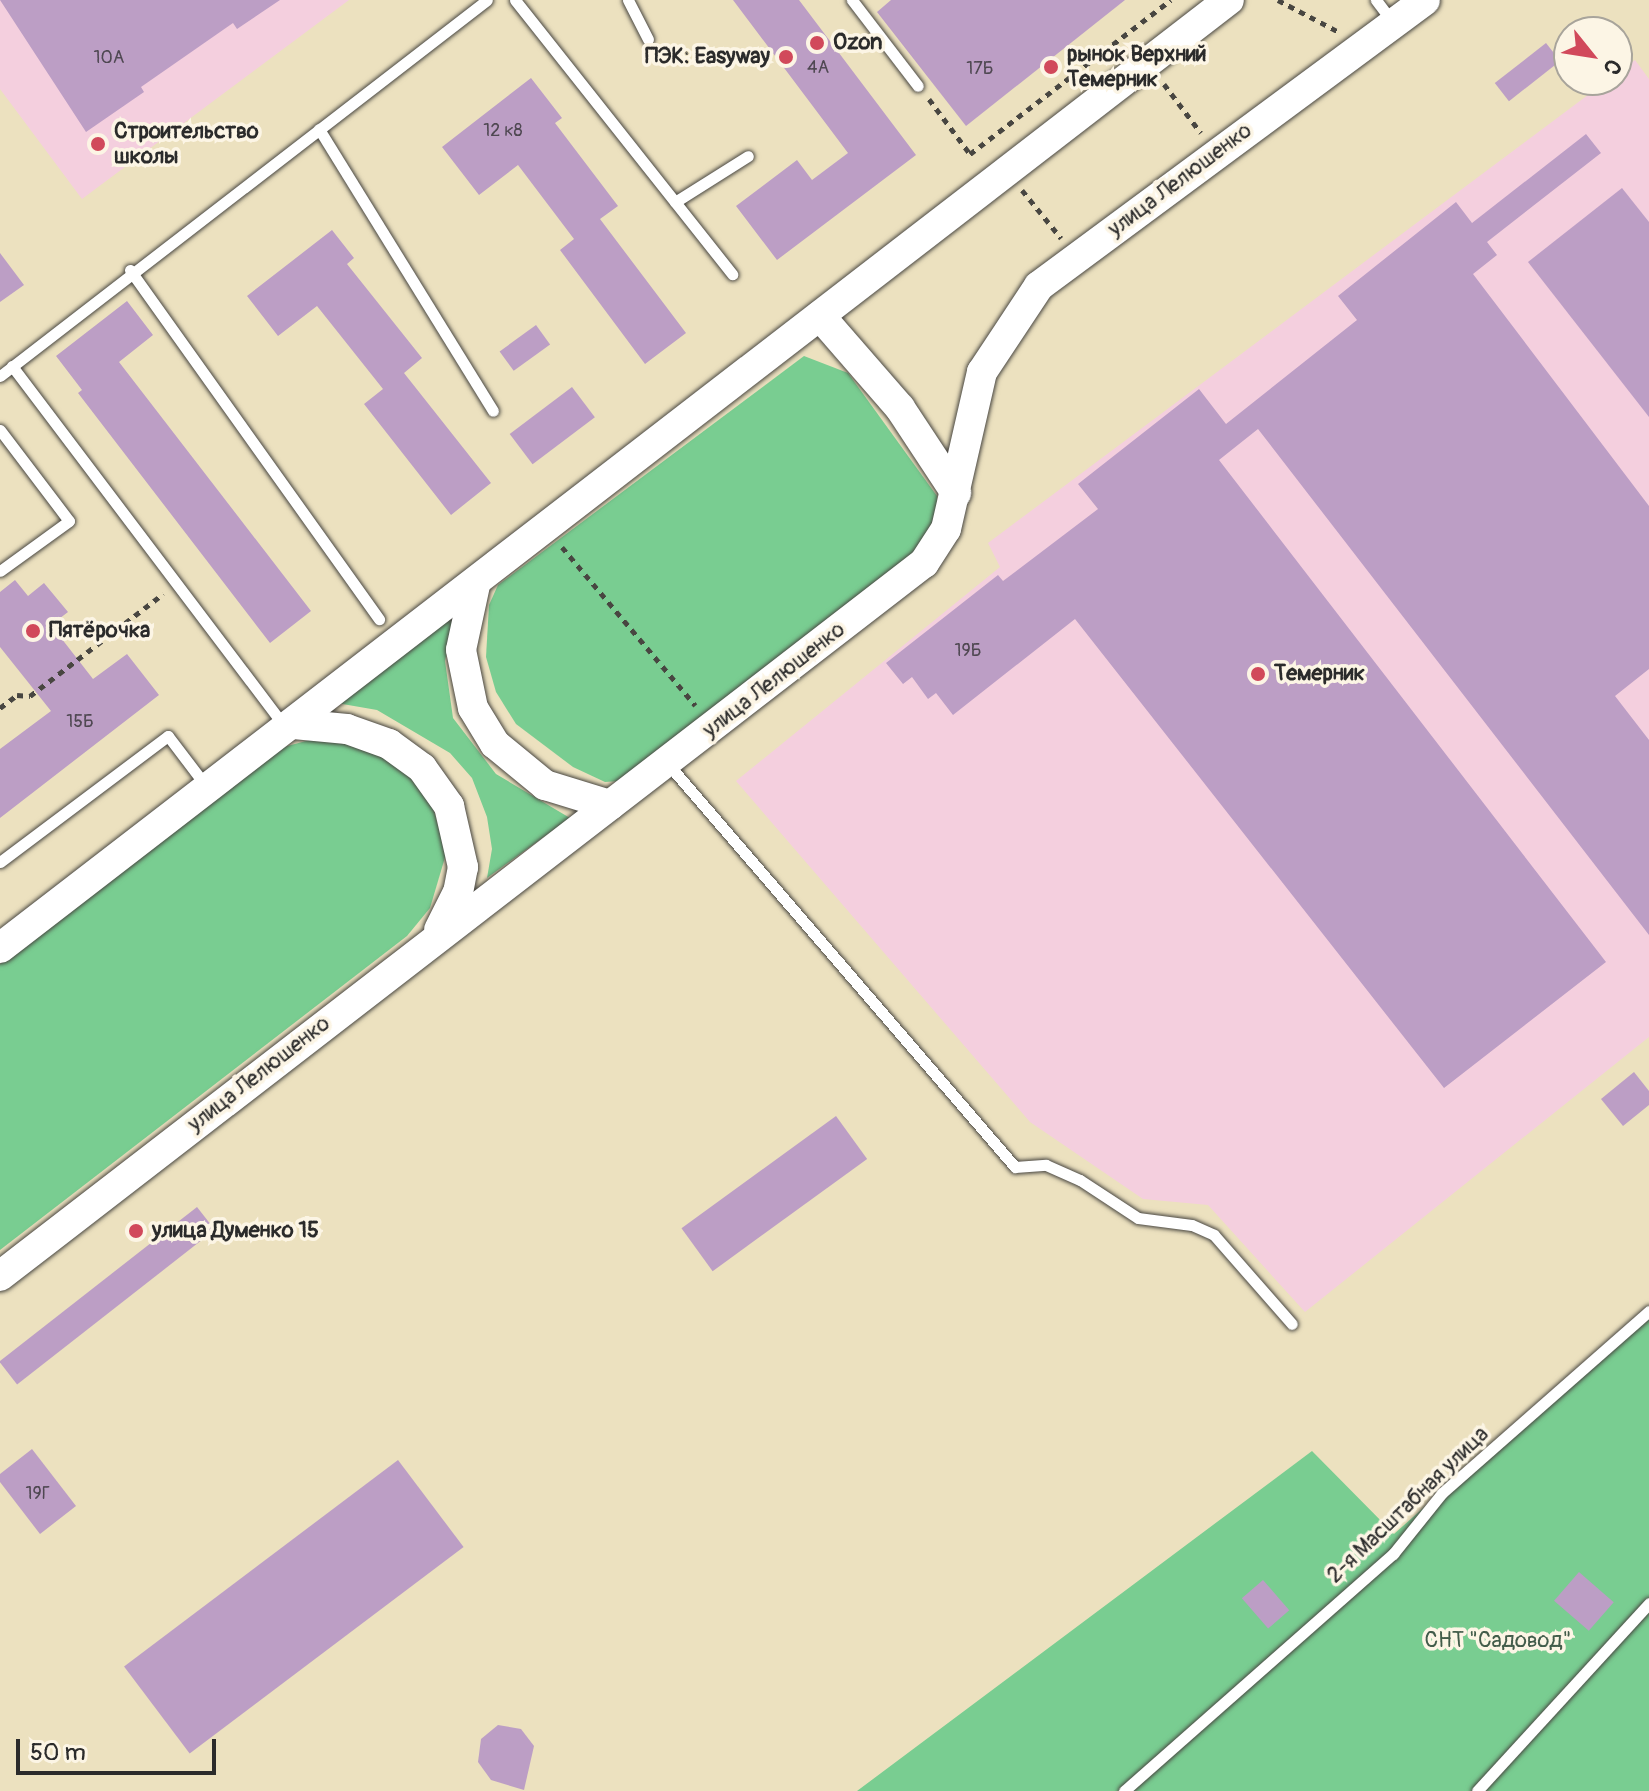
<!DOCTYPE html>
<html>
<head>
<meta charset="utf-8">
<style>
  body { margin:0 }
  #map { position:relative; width:1649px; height:1791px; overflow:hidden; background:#ece1bf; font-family:Pangolin,sans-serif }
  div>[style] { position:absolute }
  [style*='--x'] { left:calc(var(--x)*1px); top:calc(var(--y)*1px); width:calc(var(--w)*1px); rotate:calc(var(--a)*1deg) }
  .built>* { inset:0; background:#f4cfde }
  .green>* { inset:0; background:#79cd91 }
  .building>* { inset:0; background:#bc9ec5; transform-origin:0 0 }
  .path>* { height:5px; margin-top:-2.5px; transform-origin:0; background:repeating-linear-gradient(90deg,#484641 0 6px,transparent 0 12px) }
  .roads { filter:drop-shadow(0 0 2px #484641) drop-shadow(0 0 2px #484641) }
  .lane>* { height:11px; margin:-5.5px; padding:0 5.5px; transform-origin:5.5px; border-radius:5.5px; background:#fff }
  .secondary>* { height:30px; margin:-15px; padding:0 15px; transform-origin:15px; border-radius:15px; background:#fff }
  .dots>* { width:22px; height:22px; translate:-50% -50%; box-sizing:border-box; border:4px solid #fcf5e5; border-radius:50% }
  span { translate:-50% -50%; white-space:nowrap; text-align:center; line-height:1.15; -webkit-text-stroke:7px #fcf5e5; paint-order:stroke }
  .number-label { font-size:18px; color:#4f4852 }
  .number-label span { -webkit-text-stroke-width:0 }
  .poi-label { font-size:22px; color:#2b2b2b; font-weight:700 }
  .left { translate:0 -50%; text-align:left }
  .right { translate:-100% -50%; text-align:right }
  .street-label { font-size:22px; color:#2b2b2b }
  .park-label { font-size:22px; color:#425c4a }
  .north { position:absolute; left:1553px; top:16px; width:80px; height:80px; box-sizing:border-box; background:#fcf5e5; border:2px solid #a8a49b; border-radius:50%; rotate:120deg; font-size:22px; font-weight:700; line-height:32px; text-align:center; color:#2b2b2b }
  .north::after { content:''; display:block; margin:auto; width:28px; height:36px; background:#d1495b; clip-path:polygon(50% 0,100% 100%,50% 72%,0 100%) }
  .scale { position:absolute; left:16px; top:1739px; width:200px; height:36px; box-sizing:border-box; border:4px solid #2b2b2b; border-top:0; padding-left:10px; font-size:24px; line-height:28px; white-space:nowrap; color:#2b2b2b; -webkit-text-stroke:6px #fcf5e5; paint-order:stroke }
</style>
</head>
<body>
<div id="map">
  <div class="built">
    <i style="clip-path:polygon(0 0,349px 0,82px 199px,0 89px)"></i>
    <i style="clip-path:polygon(1635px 60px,1649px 79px,1649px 1037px,1305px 1312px,1208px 1205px,1143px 1199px,1030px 1122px,736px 781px,1000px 567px,988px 543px,1608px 80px,1617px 80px,1617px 73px)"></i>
  </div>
  <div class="green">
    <i style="clip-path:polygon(804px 356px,848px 373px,937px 496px,937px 512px,915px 557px,619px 781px,605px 782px,573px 767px,516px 724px,496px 692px,486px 657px,489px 605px,498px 585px)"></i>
    <i style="clip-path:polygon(456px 610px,445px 661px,453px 718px,496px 774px,570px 818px,487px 878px,492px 849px,487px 817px,472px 778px,450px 753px,377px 710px,331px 702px)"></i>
    <i style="clip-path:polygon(317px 738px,384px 751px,429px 793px,446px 854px,430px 908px,407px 936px,0 1250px,0 964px,280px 748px)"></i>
    <i style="clip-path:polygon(1649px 1307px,1649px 1791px,857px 1791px,1312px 1451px,1394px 1534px)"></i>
  </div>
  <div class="building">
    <i style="clip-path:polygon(0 0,280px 0,237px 29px,233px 23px,141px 87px,144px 92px,86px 132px)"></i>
    <i style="clip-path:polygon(733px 0,799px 0,916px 155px,777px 260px,736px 206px,797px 160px,812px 180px,848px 153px)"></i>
    <i style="clip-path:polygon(891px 0,1125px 0,966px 126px,877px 12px)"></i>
    <i style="left:1546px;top:43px;width:23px;height:65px;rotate:52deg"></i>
    <i style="clip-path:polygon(531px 78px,562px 118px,555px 123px,618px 206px,600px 219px,686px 333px,645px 364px,560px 250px,574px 239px,518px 165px,479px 195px,442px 147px)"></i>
    <i style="clip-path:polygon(1586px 134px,1601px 153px,1487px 242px,1497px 255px,1473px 274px,1649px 506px,1649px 669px,1615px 696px,1649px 740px,1649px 935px,1258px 429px,1219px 460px,1606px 962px,1444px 1088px,1075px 619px,953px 715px,936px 693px,928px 699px,912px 677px,903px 684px,886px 663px,998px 575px,1003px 581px,1098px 509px,1078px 484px,1199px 389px,1226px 424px,1357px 320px,1338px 296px,1456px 202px,1472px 223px)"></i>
    <i style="clip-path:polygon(1622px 188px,1649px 222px,1649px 417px,1528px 262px)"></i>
    <i style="clip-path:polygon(332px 230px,354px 258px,347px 264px,422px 358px,404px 373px,491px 483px,451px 515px,364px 404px,383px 389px,317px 306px,278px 336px,247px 296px)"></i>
    <i style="clip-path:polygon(0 253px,24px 285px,0 302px)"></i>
    <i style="clip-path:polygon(127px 301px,153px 335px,119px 362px,311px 611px,270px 643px,78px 393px,82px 390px,56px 356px)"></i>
    <i style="left:536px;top:325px;width:24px;height:45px;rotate:54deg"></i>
    <i style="left:572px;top:387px;width:38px;height:78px;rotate:53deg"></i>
    <i style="clip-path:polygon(15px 580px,28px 596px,44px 583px,68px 612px,51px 625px,93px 679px,127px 654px,159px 695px,0 818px,0 749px,51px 711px,0 647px,0 592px)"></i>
    <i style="clip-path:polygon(1634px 1072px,1649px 1091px,1649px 1105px,1623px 1126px,1601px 1099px)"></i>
    <i style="left:836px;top:1116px;width:53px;height:191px;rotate:54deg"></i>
    <i style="left:197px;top:1207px;width:29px;height:251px;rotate:52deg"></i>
    <i style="clip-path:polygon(32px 1449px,76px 1506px,40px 1534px,0 1482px,0 1474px)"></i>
    <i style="left:398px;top:1460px;width:109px;height:343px;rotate:53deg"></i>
    <i style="left:1579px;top:1572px;width:46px;height:38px;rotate:41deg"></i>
    <i style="left:1263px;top:1580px;width:40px;height:28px;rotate:49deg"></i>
    <i style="clip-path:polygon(498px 1725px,521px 1729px,534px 1746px,524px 1790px,491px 1780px,478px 1762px,481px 1739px)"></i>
  </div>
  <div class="path">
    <i style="--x:1278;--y:0;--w:67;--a:27.7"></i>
    <i style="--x:1164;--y:84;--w:61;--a:52.9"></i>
    <i style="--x:929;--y:99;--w:69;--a:53.3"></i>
    <i style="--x:970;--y:154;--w:253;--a:-37.5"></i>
    <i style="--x:1022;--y:190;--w:62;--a:50.9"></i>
    <i style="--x:562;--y:547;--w:207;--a:49.9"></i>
    <i style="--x:0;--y:708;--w:21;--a:-37"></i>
    <i style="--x:17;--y:695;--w:13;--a:4"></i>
    <i style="--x:30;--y:696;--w:168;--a:-37.5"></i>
  </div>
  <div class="roads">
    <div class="lane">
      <i style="--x:515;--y:0;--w:350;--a:51.6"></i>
      <i style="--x:628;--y:0;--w:44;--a:62.9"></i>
      <i style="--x:852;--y:0;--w:108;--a:52.5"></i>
      <i style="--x:1376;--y:0;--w:26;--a:53"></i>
      <i style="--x:319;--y:129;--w:331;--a:58.3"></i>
      <i style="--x:675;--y:202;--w:86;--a:-32.2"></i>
      <i style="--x:130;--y:270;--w:429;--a:54.5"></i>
      <i style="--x:12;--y:366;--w:451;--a:52.9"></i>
      <i style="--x:0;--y:376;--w:615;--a:-37.67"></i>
      <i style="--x:0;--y:430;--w:114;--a:52.8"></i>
      <i style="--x:69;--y:521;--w:85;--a:144.1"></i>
      <i style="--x:668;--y:764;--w:532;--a:49.27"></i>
      <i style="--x:1015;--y:1167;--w:31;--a:-4"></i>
      <i style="--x:1046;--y:1165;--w:37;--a:24"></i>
      <i style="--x:1080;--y:1180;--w:69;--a:33.2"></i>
      <i style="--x:1138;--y:1218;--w:54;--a:7.4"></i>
      <i style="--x:1192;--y:1225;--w:24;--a:24"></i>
      <i style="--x:1214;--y:1235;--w:118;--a:48.8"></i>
      <i style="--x:0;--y:862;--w:210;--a:-36.9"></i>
      <i style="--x:168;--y:736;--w:63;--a:52.8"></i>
      <i style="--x:1124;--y:1791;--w:359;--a:-41.4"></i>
      <i style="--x:1393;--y:1554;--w:78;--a:-51.2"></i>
      <i style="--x:1442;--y:1493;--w:276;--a:-41.3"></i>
      <i style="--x:1477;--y:1791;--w:255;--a:-47.5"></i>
    </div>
    <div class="secondary">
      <i style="--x:820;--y:316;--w:122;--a:49"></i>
      <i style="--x:900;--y:408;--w:102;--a:56.6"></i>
      <i style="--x:475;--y:585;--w:66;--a:102.2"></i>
      <i style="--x:461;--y:650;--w:59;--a:78.3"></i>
      <i style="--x:473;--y:708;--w:42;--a:58.6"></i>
      <i style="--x:495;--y:744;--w:65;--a:39.4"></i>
      <i style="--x:545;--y:785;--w:68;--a:17.1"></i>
      <i style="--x:294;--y:724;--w:53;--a:5.4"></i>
      <i style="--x:347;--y:729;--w:45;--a:19.7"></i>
      <i style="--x:389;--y:744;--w:41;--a:36"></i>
      <i style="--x:422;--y:768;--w:47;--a:54.6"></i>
      <i style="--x:449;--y:806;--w:63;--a:77.1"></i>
      <i style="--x:463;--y:867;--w:25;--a:101"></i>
      <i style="--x:458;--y:892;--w:42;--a:116.6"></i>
      <i style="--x:0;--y:948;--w:1552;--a:-37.65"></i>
      <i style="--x:0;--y:1276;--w:1167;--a:-37.66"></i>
      <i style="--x:924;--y:563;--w:40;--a:-57.1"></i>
      <i style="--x:946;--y:529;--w:161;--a:-77.1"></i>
      <i style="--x:982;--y:372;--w:103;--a:-56.5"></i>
      <i style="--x:1039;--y:286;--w:480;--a:-36.5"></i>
    </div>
  </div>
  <div class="dots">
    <i style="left:817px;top:43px;background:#d1495b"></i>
    <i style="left:786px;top:57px;background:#d1495b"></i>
    <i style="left:1051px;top:67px;background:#d1495b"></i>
    <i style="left:98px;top:144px;background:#d1495b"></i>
    <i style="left:33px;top:631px;background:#d1495b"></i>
    <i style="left:1258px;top:674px;background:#d1495b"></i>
    <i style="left:136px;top:1231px;background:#d1495b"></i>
  </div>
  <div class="number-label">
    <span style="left:109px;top:58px">10А</span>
    <span style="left:818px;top:68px">4А</span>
    <span style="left:980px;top:69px">17Б</span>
    <span style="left:503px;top:131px">12 к8</span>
    <span style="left:968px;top:651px">19Б</span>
    <span style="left:80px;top:722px">15Б</span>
    <span style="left:38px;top:1494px">19Г</span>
  </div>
  <div class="poi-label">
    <span class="left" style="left:833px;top:43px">Ozon</span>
    <span class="left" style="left:1067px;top:67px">рынок Верхний<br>Темерник</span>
    <span class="right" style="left:770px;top:57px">ПЭК: Easyway</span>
    <span class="left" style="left:114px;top:144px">Строительство<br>школы</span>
    <span class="left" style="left:49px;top:631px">Пятёрочка</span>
    <span class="left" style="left:1274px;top:674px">Темерник</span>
    <span class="left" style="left:152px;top:1231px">улица Думенко 15</span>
  </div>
  <div class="street-label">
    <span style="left:1180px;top:180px;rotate:-37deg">улица Лелюшенко</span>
    <span style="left:774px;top:680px;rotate:-38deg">улица Лелюшенко</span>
    <span style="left:259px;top:1074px;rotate:-38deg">улица Лелюшенко</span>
    <span style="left:1408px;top:1505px;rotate:-44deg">2-я Масштабная улица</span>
  </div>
  <div class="park-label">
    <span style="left:1498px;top:1641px">СНТ "Садовод"</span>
  </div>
  <div class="north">С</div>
  <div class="scale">50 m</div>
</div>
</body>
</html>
